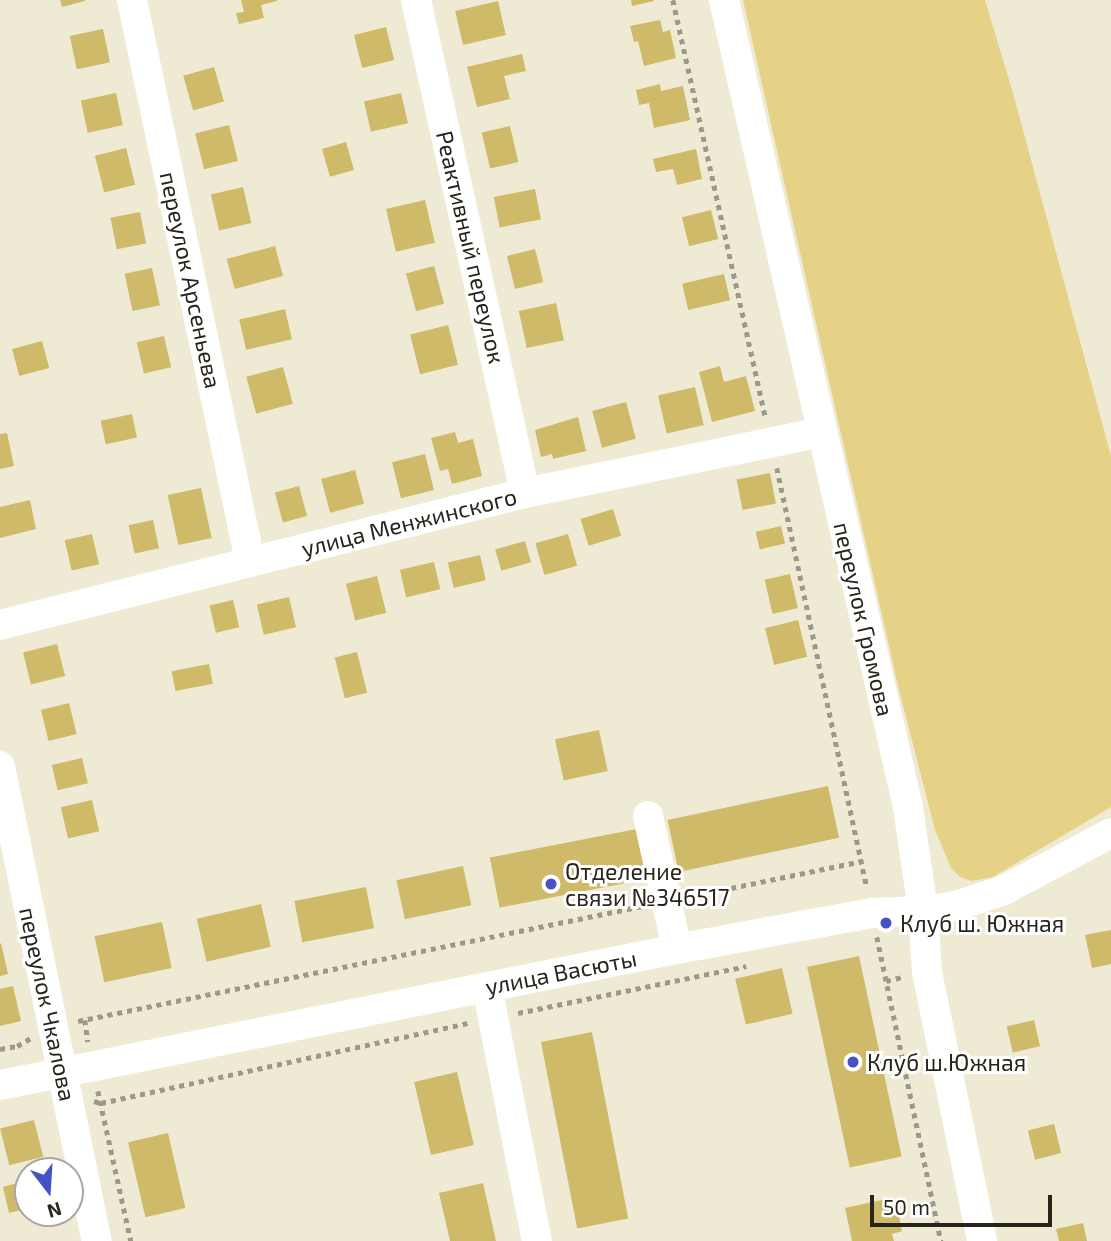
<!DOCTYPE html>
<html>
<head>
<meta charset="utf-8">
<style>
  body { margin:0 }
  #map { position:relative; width:1111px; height:1241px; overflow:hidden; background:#efead3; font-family:"Exo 2",sans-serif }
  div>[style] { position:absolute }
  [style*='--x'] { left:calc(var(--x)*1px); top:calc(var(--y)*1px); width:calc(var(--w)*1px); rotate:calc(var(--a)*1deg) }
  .green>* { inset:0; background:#e6d287 }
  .building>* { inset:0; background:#cfba6a; transform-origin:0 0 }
  .path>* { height:4.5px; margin-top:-2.25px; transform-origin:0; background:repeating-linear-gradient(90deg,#9d9988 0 5px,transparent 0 10px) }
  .minor>* { height:30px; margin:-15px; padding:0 15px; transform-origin:15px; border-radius:15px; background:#fff }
  .dots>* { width:19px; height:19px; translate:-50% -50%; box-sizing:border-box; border:4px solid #fff; border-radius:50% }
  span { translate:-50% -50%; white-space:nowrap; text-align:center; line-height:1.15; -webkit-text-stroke:6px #fff; paint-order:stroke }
  .street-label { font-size:23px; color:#26241b }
  .poi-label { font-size:23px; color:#26241b }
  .left { translate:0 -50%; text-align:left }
  .north { position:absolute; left:14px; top:1157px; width:70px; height:70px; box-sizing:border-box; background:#fff; border:2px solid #a8a7a4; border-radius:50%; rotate:163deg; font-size:19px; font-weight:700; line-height:28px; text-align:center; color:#26241b }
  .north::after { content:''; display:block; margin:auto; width:24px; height:32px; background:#4751c6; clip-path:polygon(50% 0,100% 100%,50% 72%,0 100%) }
  .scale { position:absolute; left:870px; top:1195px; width:182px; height:32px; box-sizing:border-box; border:4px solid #26241b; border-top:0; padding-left:9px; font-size:21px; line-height:24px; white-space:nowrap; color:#26241b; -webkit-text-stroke:5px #fff; paint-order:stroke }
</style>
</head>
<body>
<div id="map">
  <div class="green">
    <i style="clip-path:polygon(743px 0,985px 0,1013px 93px,1111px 456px,1111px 807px,993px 877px,972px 881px,960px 877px,951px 868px,935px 830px,898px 686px)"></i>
  </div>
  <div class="building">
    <i style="clip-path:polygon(60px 0,85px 0,85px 1px,62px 7px)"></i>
    <i style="clip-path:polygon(241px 0,277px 0,277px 1px,261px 5px,264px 18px,239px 24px,236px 13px,244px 12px)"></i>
    <i style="clip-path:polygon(631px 0,654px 0,654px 1px,632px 6px)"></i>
    <i style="left:498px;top:1px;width:35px;height:44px;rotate:77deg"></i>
    <i style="clip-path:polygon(660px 20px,663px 32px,670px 30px,676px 58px,644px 66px,638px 41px,634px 42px,630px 26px)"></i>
    <i style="left:386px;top:27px;width:34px;height:33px;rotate:76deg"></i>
    <i style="left:103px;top:29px;width:34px;height:34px;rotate:78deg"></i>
    <i style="clip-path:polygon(522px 54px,526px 71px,504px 76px,510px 99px,477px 107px,467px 67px)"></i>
    <i style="left:214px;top:67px;width:36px;height:32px;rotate:74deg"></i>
    <i style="clip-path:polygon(660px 84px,661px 91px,683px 86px,690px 120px,654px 128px,649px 103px,639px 105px,636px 90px)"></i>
    <i style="left:116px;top:93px;width:33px;height:36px;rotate:78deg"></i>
    <i style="left:401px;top:93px;width:31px;height:38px;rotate:77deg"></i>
    <i style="left:229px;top:125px;width:37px;height:35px;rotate:76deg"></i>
    <i style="left:510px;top:126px;width:37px;height:29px;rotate:77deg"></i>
    <i style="left:346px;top:142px;width:29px;height:25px;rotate:74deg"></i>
    <i style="left:126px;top:148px;width:38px;height:32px;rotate:76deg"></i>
    <i style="clip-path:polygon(696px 149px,702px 179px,677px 185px,673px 169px,656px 172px,653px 159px)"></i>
    <i style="left:243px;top:187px;width:37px;height:33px;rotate:77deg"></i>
    <i style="left:535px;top:189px;width:31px;height:42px;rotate:79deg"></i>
    <i style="left:425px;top:200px;width:44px;height:40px;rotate:77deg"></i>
    <i style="left:711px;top:210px;width:30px;height:30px;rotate:76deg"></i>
    <i style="left:140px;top:212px;width:32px;height:30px;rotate:79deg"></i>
    <i style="left:275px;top:246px;width:31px;height:50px;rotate:75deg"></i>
    <i style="left:535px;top:249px;width:34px;height:29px;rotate:76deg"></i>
    <i style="left:434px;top:266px;width:39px;height:29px;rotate:75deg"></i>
    <i style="left:152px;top:268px;width:38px;height:28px;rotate:78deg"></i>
    <i style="left:724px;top:274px;width:27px;height:43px;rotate:77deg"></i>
    <i style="left:556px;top:303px;width:38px;height:38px;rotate:78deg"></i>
    <i style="left:285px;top:309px;width:31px;height:47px;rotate:77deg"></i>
    <i style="left:448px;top:325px;width:41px;height:39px;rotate:76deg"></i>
    <i style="left:164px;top:336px;width:32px;height:28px;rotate:77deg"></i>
    <i style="left:42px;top:341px;width:28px;height:31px;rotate:75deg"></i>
    <i style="clip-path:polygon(720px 366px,724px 382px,746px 376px,755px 411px,712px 422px,699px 372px)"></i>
    <i style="left:283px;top:367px;width:38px;height:38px;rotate:75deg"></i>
    <i style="left:695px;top:387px;width:39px;height:38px;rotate:77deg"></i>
    <i style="left:626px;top:402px;width:38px;height:35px;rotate:75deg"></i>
    <i style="left:132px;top:414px;width:24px;height:32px;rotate:78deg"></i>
    <i style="clip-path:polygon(578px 417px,586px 451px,553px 459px,552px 454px,541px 457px,535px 430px)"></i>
    <i style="clip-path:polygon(455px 432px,458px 443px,473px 439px,482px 476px,452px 484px,448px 469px,440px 471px,431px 438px)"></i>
    <i style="clip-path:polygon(7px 433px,14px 466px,0 469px,0 434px)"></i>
    <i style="left:425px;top:454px;width:37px;height:34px;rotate:76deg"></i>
    <i style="left:355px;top:470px;width:35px;height:35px;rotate:75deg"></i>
    <i style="left:770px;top:473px;width:31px;height:34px;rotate:79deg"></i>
    <i style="left:299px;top:486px;width:31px;height:25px;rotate:75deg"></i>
    <i style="left:201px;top:488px;width:51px;height:34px;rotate:78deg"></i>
    <i style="clip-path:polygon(30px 500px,36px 529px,0 538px,0 507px)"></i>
    <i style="left:613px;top:509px;width:28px;height:34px;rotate:73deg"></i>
    <i style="left:153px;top:520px;width:29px;height:25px;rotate:78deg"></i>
    <i style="left:781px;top:526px;width:18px;height:26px;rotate:77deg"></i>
    <i style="left:92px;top:534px;width:31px;height:28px;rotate:77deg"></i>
    <i style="left:568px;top:534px;width:33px;height:34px;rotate:74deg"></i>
    <i style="left:525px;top:541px;width:22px;height:31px;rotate:74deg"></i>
    <i style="left:480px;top:555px;width:26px;height:33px;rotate:77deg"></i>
    <i style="left:434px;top:562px;width:28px;height:35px;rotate:77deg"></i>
    <i style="left:790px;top:574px;width:35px;height:26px;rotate:77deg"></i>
    <i style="left:377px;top:576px;width:38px;height:32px;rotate:76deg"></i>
    <i style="left:289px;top:597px;width:31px;height:33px;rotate:77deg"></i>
    <i style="left:233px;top:600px;width:28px;height:24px;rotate:77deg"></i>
    <i style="left:798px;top:620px;width:38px;height:34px;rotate:76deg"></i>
    <i style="left:57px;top:644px;width:33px;height:35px;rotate:76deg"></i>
    <i style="left:357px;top:652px;width:42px;height:23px;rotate:76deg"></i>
    <i style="left:209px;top:664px;width:20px;height:38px;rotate:79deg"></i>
    <i style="left:69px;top:703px;width:32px;height:29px;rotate:76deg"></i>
    <i style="left:599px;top:730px;width:42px;height:45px;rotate:78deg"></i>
    <i style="left:82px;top:758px;width:26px;height:31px;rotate:77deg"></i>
    <i style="left:828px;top:786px;width:53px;height:164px;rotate:78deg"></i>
    <i style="left:92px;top:800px;width:32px;height:32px;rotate:77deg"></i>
    <i style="left:642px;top:828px;width:51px;height:155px;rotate:79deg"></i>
    <i style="left:463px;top:866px;width:40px;height:68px;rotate:78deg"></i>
    <i style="left:366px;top:887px;width:42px;height:73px;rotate:79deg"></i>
    <i style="left:261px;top:904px;width:44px;height:66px;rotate:77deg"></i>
    <i style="left:162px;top:922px;width:47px;height:69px;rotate:78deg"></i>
    <i style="clip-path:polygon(1111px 930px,1111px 964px,1092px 968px,1085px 935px)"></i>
    <i style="clip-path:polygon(1px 943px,8px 974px,0 976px,0 944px)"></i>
    <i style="left:859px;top:956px;width:205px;height:53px;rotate:78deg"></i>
    <i style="left:782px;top:968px;width:47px;height:48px;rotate:77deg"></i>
    <i style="clip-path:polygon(13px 986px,21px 1021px,0 1026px,0 989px)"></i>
    <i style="left:1034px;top:1020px;width:27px;height:28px;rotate:77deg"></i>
    <i style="left:592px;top:1032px;width:190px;height:52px;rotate:79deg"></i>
    <i style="left:457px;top:1072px;width:75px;height:44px;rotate:77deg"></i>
    <i style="left:34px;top:1120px;width:38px;height:35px;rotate:76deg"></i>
    <i style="left:1054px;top:1124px;width:30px;height:27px;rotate:76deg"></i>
    <i style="left:168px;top:1133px;width:77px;height:41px;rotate:77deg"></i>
    <i style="clip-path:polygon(28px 1180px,28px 1208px,9px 1213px,3px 1187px)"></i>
    <i style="clip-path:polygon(483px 1183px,496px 1241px,450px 1241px,439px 1193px)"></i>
    <i style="clip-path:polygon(895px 1197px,902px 1231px,892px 1234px,894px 1241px,852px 1241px,845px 1208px)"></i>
    <i style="clip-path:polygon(1083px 1223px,1087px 1241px,1059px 1241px,1056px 1229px)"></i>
  </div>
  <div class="path">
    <i style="--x:673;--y:0;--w:429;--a:77.5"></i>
    <i style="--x:777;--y:468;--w:429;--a:77.9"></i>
    <i style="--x:692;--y:896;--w:174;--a:-11.6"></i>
    <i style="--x:877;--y:937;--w:311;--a:78.1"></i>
    <i style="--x:886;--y:981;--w:16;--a:-14"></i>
    <i style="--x:518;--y:1013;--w:233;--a:-11.6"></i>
    <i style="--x:85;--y:1020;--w:22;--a:82"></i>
    <i style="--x:78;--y:1021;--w:576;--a:-11.52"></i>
    <i style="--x:0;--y:1049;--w:17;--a:-10"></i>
    <i style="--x:17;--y:1046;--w:16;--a:-30"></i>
    <i style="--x:98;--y:1091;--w:154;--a:77.6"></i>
    <i style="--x:94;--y:1101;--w:7;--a:16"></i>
    <i style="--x:101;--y:1103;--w:376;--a:-12.3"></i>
  </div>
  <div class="minor">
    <i style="--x:132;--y:0;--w:573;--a:78.12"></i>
    <i style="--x:416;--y:0;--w:505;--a:77.53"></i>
    <i style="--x:724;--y:0;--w:828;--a:77.16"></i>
    <i style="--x:908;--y:807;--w:105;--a:81.8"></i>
    <i style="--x:923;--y:911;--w:61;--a:86.2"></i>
    <i style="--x:927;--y:972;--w:275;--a:78.4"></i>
    <i style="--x:0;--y:625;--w:541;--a:-14.11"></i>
    <i style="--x:525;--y:493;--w:302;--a:-11.6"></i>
    <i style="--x:0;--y:766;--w:485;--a:78.5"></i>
    <i style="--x:648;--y:816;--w:136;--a:77.7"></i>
    <i style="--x:487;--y:987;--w:259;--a:78.9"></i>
    <i style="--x:0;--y:1085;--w:691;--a:-11.36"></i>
    <i style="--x:677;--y:949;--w:198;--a:-10.5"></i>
    <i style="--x:872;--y:913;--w:51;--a:-2.2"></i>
    <i style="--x:923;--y:911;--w:36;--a:-9"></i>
    <i style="--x:959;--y:905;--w:47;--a:-18.4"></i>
    <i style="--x:1004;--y:890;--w:121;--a:-28"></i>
  </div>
  <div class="dots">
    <i style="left:551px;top:884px;background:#4751c6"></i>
    <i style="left:886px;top:923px;background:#4751c6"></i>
    <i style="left:853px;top:1062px;background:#4751c6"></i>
  </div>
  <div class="street-label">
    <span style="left:471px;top:247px;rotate:77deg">Реактивный переулок</span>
    <span style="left:191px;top:280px;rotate:78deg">переулок Арсеньева</span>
    <span style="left:409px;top:522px;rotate:-14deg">улица Менжинского</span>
    <span style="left:864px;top:619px;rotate:77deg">переулок Громова</span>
    <span style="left:561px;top:972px;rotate:-11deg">улица Васюты</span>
    <span style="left:48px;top:1004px;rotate:78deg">переулок Чкалова</span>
  </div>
  <div class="poi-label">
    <span class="left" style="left:565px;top:884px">Отделение<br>связи №346517</span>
    <span class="left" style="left:900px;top:923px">Клуб ш. Южная</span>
    <span class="left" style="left:867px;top:1062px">Клуб ш.Южная</span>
  </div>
  <div class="north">N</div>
  <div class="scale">50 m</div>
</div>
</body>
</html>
